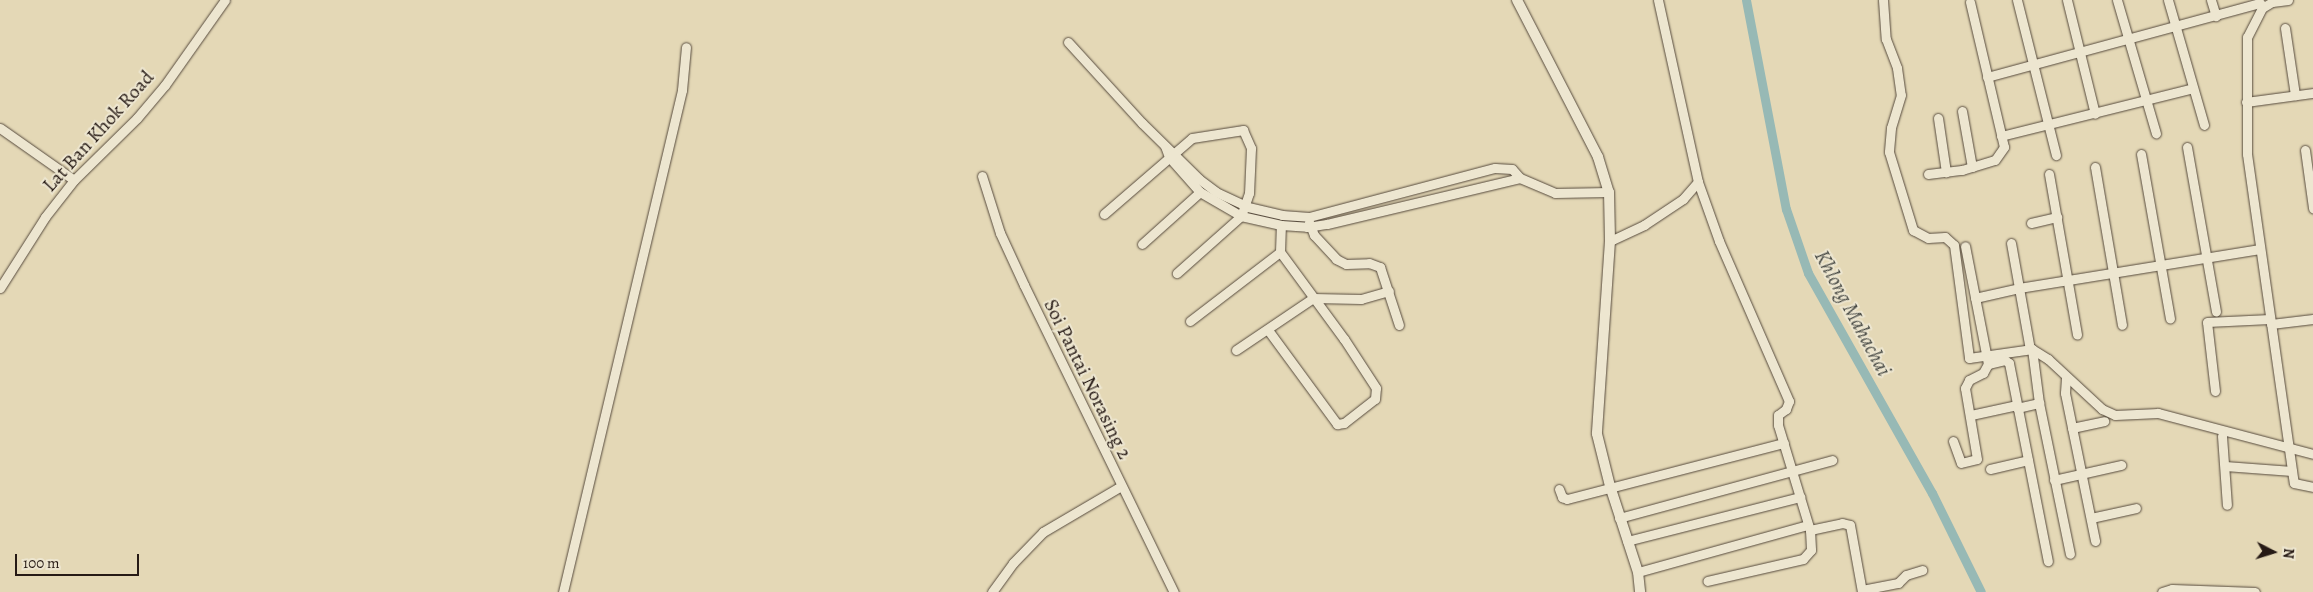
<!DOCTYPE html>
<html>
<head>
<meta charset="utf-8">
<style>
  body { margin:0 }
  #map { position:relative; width:2313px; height:592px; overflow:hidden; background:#e4d8b6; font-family:Alegreya,serif }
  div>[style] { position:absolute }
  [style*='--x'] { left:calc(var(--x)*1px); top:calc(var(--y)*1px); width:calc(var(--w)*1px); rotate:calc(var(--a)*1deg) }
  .canal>* { height:9px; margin:-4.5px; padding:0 4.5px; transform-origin:4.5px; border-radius:4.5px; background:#97b9b5 }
  .roads { filter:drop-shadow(0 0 1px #564a3d) drop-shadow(0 0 1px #564a3d) }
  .minor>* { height:9px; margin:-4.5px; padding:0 4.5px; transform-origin:4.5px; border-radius:4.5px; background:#ede6d0 }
  .tertiary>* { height:10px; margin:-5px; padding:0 5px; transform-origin:5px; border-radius:5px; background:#ede6d0 }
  span { translate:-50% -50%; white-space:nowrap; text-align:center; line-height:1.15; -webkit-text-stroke:4px #ede6d0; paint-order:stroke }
  .street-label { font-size:20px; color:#261a15 }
  .water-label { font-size:21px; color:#484a45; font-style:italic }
  .north { position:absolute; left:2248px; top:527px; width:50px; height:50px; -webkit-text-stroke:4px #ede6d0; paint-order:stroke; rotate:95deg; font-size:14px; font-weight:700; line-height:20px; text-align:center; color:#261a15 }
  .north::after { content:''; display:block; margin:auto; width:18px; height:22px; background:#261a15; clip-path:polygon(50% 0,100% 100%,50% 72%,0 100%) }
  .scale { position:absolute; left:15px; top:554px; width:124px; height:22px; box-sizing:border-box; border:2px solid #261a15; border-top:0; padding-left:6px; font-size:15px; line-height:18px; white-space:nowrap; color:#261a15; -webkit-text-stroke:4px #ede6d0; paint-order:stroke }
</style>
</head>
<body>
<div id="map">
  <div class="canal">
    <i style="--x:1746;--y:0;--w:213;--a:79.2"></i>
    <i style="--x:1786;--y:209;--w:68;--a:71"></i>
    <i style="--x:1808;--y:273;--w:253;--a:60.6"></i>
    <i style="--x:1932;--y:493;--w:110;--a:63.7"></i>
  </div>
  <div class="roads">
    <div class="minor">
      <i style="--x:1658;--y:0;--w:186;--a:77.6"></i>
      <i style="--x:1698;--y:182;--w:63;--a:70.4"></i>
      <i style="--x:1719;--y:241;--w:175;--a:66.4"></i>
      <i style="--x:1789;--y:401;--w:9;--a:111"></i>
      <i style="--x:1786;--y:409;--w:10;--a:143"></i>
      <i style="--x:1778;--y:415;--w:10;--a:90"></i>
      <i style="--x:1778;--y:425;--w:110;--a:73.1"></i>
      <i style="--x:1810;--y:530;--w:20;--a:87"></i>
      <i style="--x:1811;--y:550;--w:12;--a:132"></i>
      <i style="--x:1803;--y:559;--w:98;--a:167.1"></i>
      <i style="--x:1883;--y:0;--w:39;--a:86"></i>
      <i style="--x:1886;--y:39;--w:31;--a:69"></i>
      <i style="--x:1897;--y:68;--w:27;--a:82"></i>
      <i style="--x:1901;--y:95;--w:34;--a:107"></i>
      <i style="--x:1891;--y:128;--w:24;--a:95"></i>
      <i style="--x:1889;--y:152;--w:82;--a:72.9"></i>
      <i style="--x:1913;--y:230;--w:17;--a:28"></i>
      <i style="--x:1928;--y:238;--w:17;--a:-3"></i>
      <i style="--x:1945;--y:237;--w:12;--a:42"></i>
      <i style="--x:1954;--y:245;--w:114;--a:82.4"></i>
      <i style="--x:1969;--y:358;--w:64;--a:-8.1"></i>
      <i style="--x:2032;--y:349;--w:19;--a:32"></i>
      <i style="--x:2048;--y:359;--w:74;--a:42.8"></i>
      <i style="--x:2102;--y:409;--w:14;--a:25"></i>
      <i style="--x:2115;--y:415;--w:43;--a:-2.7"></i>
      <i style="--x:2158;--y:413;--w:160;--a:14.8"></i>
      <i style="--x:2017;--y:0;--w:160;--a:75.9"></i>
      <i style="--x:2067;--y:0;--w:117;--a:76.2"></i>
      <i style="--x:2117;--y:0;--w:139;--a:73.7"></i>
      <i style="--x:2168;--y:0;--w:130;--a:73.9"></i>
      <i style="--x:2211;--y:0;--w:17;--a:73"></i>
      <i style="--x:2288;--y:0;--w:16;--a:173"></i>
      <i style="--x:2272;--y:2;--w:12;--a:149"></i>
      <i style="--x:2262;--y:8;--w:33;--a:117"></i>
      <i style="--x:2247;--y:37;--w:117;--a:90"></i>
      <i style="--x:2247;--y:154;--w:332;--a:81.9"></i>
      <i style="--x:2294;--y:483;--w:19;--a:12"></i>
      <i style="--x:2285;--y:28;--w:68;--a:81.5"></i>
      <i style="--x:1068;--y:42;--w:110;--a:47.6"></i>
      <i style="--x:1142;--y:123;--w:80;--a:44.5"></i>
      <i style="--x:1199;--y:179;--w:21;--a:37"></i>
      <i style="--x:1216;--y:192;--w:35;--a:25"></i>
      <i style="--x:1248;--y:207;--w:35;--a:13"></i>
      <i style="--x:1282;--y:215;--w:27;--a:4"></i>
      <i style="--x:1309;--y:217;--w:192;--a:-14.8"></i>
      <i style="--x:1495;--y:168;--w:17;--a:3"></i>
      <i style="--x:1512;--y:169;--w:12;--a:48"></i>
      <i style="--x:1520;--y:178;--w:38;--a:23"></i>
      <i style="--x:1555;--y:193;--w:54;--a:-1.1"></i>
      <i style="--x:1987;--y:77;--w:283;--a:-15.2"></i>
      <i style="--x:2246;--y:102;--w:68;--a:-7.7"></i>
      <i style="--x:1962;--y:111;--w:57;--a:79.9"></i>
      <i style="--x:1938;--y:118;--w:55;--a:81.6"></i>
      <i style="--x:0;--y:128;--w:90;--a:35.1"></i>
      <i style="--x:2001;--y:136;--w:198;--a:-14"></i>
      <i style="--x:1165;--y:146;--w:12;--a:70"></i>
      <i style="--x:1169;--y:157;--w:47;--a:48.5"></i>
      <i style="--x:1200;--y:192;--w:48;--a:30.3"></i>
      <i style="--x:1241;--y:216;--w:41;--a:12.7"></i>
      <i style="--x:1281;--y:225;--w:26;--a:4"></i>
      <i style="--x:1307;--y:227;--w:20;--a:-9"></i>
      <i style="--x:1327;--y:224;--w:198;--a:-13.4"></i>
      <i style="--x:2187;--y:147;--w:167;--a:80"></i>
      <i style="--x:2305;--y:150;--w:59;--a:82.1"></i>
      <i style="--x:2141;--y:154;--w:167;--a:80"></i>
      <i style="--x:2095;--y:167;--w:160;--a:80.3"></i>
      <i style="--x:1928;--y:174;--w:34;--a:-7"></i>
      <i style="--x:1962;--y:170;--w:34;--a:-17"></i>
      <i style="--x:1995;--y:160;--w:16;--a:-55"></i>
      <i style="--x:2004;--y:147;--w:149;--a:-103.2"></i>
      <i style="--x:2049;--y:174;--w:163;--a:80.1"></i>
      <i style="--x:982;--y:176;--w:60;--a:72.5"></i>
      <i style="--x:1000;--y:233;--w:57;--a:65.2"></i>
      <i style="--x:1024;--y:285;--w:342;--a:64"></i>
      <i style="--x:1104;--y:214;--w:116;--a:-40.8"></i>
      <i style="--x:1192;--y:138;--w:52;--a:-8.9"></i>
      <i style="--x:1243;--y:130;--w:20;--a:66"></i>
      <i style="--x:1251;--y:148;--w:45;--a:92.5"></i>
      <i style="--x:1249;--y:193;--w:24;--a:109"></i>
      <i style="--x:1241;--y:216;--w:86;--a:138.3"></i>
      <i style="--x:1309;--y:222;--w:14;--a:69"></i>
      <i style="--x:1314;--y:235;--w:33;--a:47"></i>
      <i style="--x:1336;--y:259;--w:11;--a:27"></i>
      <i style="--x:1346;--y:264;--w:23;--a:-2"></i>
      <i style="--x:1369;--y:263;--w:12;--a:20"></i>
      <i style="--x:1380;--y:267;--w:61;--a:71.9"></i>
      <i style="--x:2031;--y:223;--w:27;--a:-13"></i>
      <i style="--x:1610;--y:241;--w:38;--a:-25"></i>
      <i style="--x:1644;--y:225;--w:47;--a:-33.7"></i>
      <i style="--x:1683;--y:199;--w:23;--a:-49"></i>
      <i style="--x:2011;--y:243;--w:103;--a:79.9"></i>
      <i style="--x:1142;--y:244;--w:78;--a:-41.9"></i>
      <i style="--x:0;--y:288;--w:84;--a:-57.6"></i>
      <i style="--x:45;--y:217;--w:47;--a:-51.9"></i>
      <i style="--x:74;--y:180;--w:88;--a:-44.5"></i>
      <i style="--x:137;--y:118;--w:43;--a:-49.7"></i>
      <i style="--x:165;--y:85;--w:104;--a:-54.8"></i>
      <i style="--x:1975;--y:298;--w:45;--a:-12.8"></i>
      <i style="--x:2019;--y:288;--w:244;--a:-9.2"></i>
      <i style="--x:1190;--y:321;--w:113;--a:-37.5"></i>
      <i style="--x:1280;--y:252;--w:27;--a:-88"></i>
      <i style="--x:2271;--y:324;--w:42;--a:-6.8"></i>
      <i style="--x:1268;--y:330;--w:117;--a:53.7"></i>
      <i style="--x:1337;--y:424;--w:7;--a:-8"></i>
      <i style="--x:1344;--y:423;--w:39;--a:-38"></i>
      <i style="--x:1375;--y:399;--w:11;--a:-85"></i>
      <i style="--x:1376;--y:388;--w:59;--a:-123.1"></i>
      <i style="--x:1344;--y:339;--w:108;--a:-126.3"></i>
      <i style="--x:2032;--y:349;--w:54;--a:82.6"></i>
      <i style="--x:2039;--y:403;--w:154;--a:78.4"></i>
      <i style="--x:1236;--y:350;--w:93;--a:-34"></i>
      <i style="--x:1313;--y:298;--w:48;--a:1.2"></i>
      <i style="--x:1361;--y:299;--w:29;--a:-16"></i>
      <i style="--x:1988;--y:364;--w:17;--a:-13"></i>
      <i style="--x:2005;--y:360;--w:5;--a:37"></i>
      <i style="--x:2009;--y:363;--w:202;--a:78.9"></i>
      <i style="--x:2066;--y:378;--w:15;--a:94"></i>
      <i style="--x:2065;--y:393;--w:151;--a:78.5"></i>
      <i style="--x:2215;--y:391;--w:69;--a:-96.6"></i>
      <i style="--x:2207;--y:322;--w:63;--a:-2.7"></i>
      <i style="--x:2017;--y:408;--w:23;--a:-13"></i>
      <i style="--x:1971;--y:415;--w:47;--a:-12.3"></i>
      <i style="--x:2072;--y:428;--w:33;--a:-12"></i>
      <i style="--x:2222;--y:436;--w:69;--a:85.9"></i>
      <i style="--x:1953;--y:441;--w:23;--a:70"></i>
      <i style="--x:1961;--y:463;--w:16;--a:-14"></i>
      <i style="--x:1977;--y:459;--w:72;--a:-99.6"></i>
      <i style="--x:1965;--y:388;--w:9;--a:-63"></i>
      <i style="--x:1969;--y:380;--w:16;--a:-27"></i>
      <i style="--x:1983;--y:373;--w:10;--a:-61"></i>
      <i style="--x:1988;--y:364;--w:120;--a:-101"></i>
      <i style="--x:2225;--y:466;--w:67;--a:4.3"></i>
      <i style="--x:1990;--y:469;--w:39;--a:-13"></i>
      <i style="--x:2054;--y:480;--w:69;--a:-12.6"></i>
      <i style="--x:1559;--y:489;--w:9;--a:69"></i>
      <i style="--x:1562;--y:497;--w:5;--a:22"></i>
      <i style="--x:1567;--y:499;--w:224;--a:-14.5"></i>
      <i style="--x:1619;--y:518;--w:221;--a:-15.2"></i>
      <i style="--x:2091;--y:518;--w:46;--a:-12.5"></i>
      <i style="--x:1810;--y:530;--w:33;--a:-12"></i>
      <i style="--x:1842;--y:523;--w:8;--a:14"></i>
      <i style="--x:1850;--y:525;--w:68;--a:79.8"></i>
      <i style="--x:1627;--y:541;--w:179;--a:-14.3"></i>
      <i style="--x:1638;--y:572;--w:175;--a:-15.5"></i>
      <i style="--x:1862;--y:590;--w:37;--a:-11"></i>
      <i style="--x:1898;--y:583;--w:11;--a:-45"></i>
      <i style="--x:1906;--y:575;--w:17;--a:-17"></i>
      <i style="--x:563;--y:592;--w:516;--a:-76.66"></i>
      <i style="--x:682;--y:90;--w:43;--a:-84.7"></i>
      <i style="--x:992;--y:592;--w:36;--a:-54"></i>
      <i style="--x:1013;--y:563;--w:43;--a:-45.9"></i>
      <i style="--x:1043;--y:532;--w:91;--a:-30.5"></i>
      <i style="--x:2162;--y:592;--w:10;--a:-17"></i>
      <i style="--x:2172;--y:589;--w:83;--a:2.1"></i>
    </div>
    <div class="tertiary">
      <i style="--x:1517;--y:0;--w:177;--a:62.7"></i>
      <i style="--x:1598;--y:157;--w:37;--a:73"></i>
      <i style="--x:1609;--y:192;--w:49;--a:88.8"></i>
      <i style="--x:1610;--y:241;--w:193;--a:93.9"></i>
      <i style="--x:1597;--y:434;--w:54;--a:76"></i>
      <i style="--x:1610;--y:486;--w:90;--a:72"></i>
      <i style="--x:1638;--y:572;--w:20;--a:84"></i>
    </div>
  </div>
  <div class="street-label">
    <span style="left:98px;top:131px;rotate:-48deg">Lat Ban Khok Road</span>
    <span style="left:1088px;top:379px;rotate:64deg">Soi Pantai Norasing 2</span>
  </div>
  <div class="water-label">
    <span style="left:1853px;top:313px;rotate:62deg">Khlong Mahachai</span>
  </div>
  <div class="north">N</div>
  <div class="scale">100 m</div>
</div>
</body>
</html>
